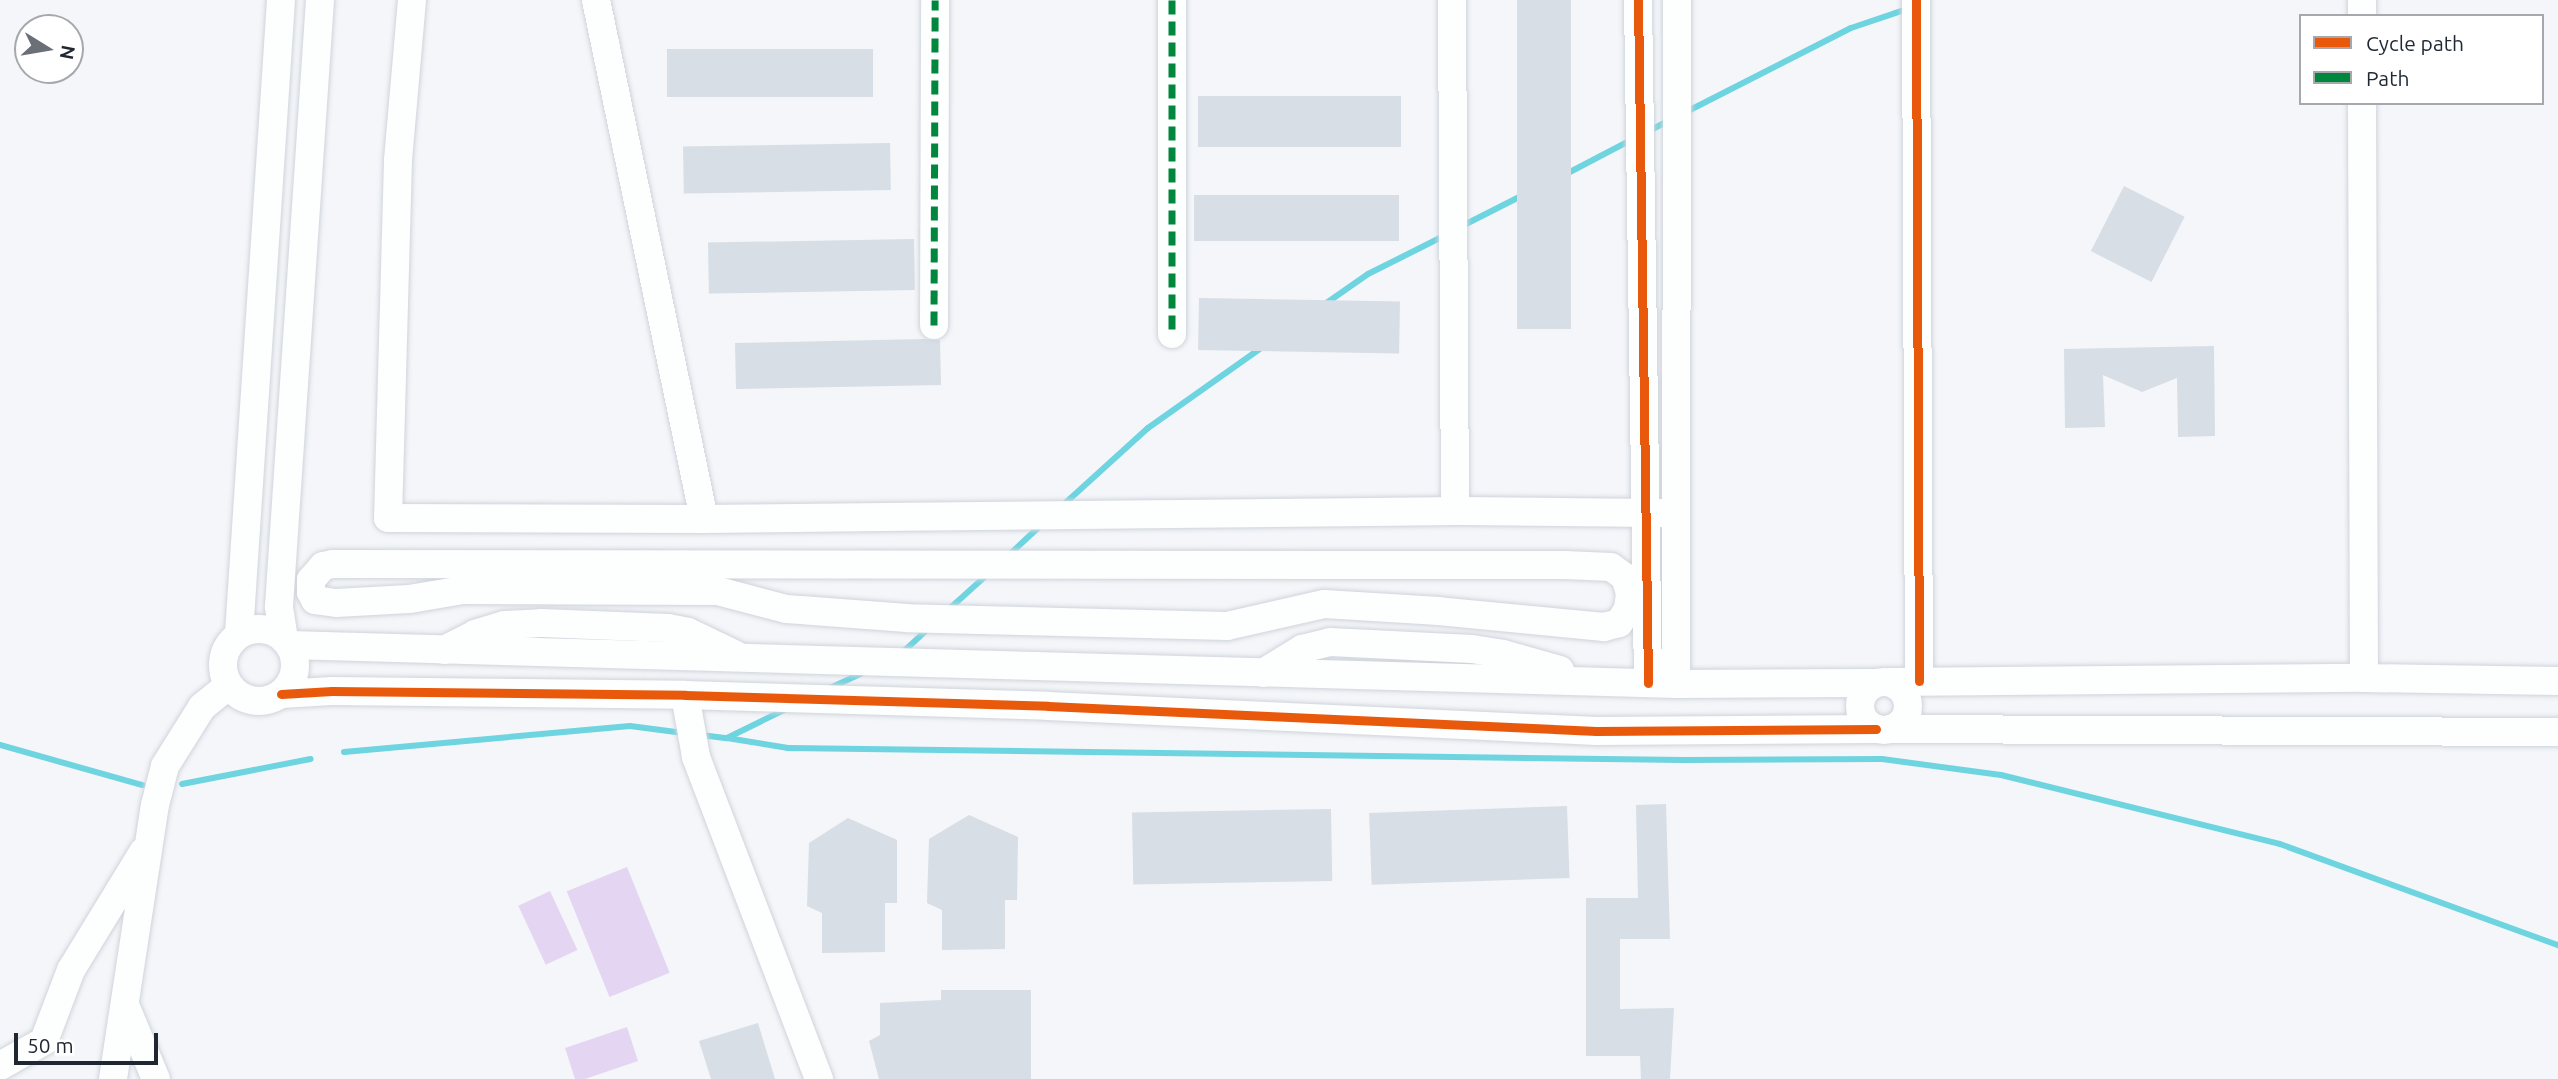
<!DOCTYPE html>
<html>
<head>
<meta charset="utf-8">
<style>
  body { margin:0 }
  #map { position:relative; width:2558px; height:1079px; overflow:hidden; background:#f4f6f9; font-family:Ubuntu,sans-serif }
  div>[style] { position:absolute }
  [style*='--x'] { left:calc(var(--x)*1px); top:calc(var(--y)*1px); width:calc(var(--w)*1px); rotate:calc(var(--a)*1deg) }
  .green>* { inset:0; background:#e4d6f2; transform-origin:0 0 }
  .stream>* { height:6px; margin:-3px; padding:0 3px; transform-origin:3px; border-radius:3px; background:#6dd4e0 }
  .building>* { inset:0; background:#d7dee5; transform-origin:0 0 }
  .roads { filter:drop-shadow(0 0 2px #cfd4db) drop-shadow(0 0 2px #cfd4db) }
  .minor>* { height:28px; margin:-14px; padding:0 14px; transform-origin:14px; border-radius:14px; background:#fdfefe }
  .minor>.ring { margin:-14px; padding:0; box-sizing:content-box; background:none; border:28px solid #fdfefe; border-radius:50% }
  .quiet>* { height:7px; margin-top:-3.5px; transform-origin:0; background:repeating-linear-gradient(90deg,#00873e 0 14px,transparent 0 21px) }
  .cycleway>* { height:9px; margin:-4.5px; padding:0 4.5px; transform-origin:4.5px; border-radius:4.5px; background:#e8590c }
  span { translate:-50% -50%; white-space:nowrap; text-align:center; line-height:1.15; -webkit-text-stroke:6px #fff; paint-order:stroke }
  .legend { position:absolute; left:2299px; top:14px; width:245px; height:91px; box-sizing:border-box; background:#fff; border:2px solid #a5a9ad; margin:0; padding:9px 12px; list-style:none; font-size:21px; color:#1f2732 }
  .legend li { display:flex; align-items:center; gap:14px; height:35px }
  .legend b { width:35px; border:2px solid #a5a9ad }
  .north { position:absolute; left:14px; top:14px; width:70px; height:70px; box-sizing:border-box; background:#fff; border:2px solid #a5a9ad; border-radius:50%; rotate:101deg; font-size:19px; font-weight:700; line-height:28px; text-align:center; color:#1f2732 }
  .north::after { content:''; display:block; margin:auto; width:24px; height:32px; background:#6a6f78; clip-path:polygon(50% 0,100% 100%,50% 72%,0 100%) }
  .scale { position:absolute; left:14px; top:1033px; width:144px; height:32px; box-sizing:border-box; border:4px solid #1f2732; border-top:0; padding-left:9px; font-size:21px; line-height:24px; white-space:nowrap; color:#1f2732; -webkit-text-stroke:5px #fff; paint-order:stroke }
</style>
</head>
<body>
<div id="map">
  <div class="green">
    <i style="left:627px;top:867px;width:114px;height:65px;rotate:68deg"></i>
    <i style="left:550px;top:891px;width:65px;height:35px;rotate:65deg"></i>
    <i style="clip-path:polygon(627px 1027px,638px 1061px,585px 1079px,575px 1079px,565px 1048px)"></i>
  </div>
  <div class="stream">
    <i style="--x:1686;--y:112;--w:185;--a:-27"></i>
    <i style="--x:1851;--y:28;--w:59;--a:-18.7"></i>
    <i style="--x:1649;--y:131;--w:24;--a:-28"></i>
    <i style="--x:1568;--y:173;--w:73;--a:-27.6"></i>
    <i style="--x:1462;--y:226;--w:73;--a:-26.9"></i>
    <i style="--x:1325;--y:304;--w:52;--a:-34.9"></i>
    <i style="--x:1368;--y:274;--w:87;--a:-26.6"></i>
    <i style="--x:1062;--y:506;--w:116;--a:-42.2"></i>
    <i style="--x:1148;--y:428;--w:142;--a:-35.3"></i>
    <i style="--x:1008;--y:556;--w:45;--a:-43.2"></i>
    <i style="--x:948;--y:610;--w:55;--a:-42.1"></i>
    <i style="--x:902;--y:653;--w:38;--a:-43"></i>
    <i style="--x:830;--y:688;--w:38;--a:-25"></i>
    <i style="--x:701;--y:735;--w:26;--a:7"></i>
    <i style="--x:727;--y:738;--w:68;--a:-26.2"></i>
    <i style="--x:727;--y:738;--w:62;--a:9.3"></i>
    <i style="--x:788;--y:748;--w:896;--a:0.77"></i>
    <i style="--x:1684;--y:760;--w:198;--a:-0.3"></i>
    <i style="--x:1882;--y:759;--w:120;--a:7.7"></i>
    <i style="--x:2001;--y:775;--w:287;--a:13.9"></i>
    <i style="--x:2280;--y:844;--w:296;--a:20"></i>
    <i style="--x:0;--y:745;--w:148;--a:15.7"></i>
    <i style="--x:344;--y:752;--w:287;--a:-5.2"></i>
    <i style="--x:630;--y:726;--w:54;--a:7.4"></i>
    <i style="--x:182;--y:784;--w:131;--a:-11"></i>
  </div>
  <div class="building">
    <i style="left:1517px;top:0;width:54px;height:329px"></i>
    <i style="left:873px;top:49px;width:48px;height:206px;rotate:90deg"></i>
    <i style="left:1198px;top:96px;width:203px;height:51px"></i>
    <i style="left:890px;top:143px;width:47px;height:207px;rotate:89deg"></i>
    <i style="left:2124px;top:186px;width:68px;height:73px;rotate:27deg"></i>
    <i style="left:1194px;top:195px;width:205px;height:46px"></i>
    <i style="left:914px;top:239px;width:51px;height:206px;rotate:89deg"></i>
    <i style="left:1199px;top:298px;width:201px;height:52px;rotate:1deg"></i>
    <i style="clip-path:polygon(925px 339px,940px 340px,941px 385px,736px 389px,735px 343px)"></i>
    <i style="clip-path:polygon(2214px 346px,2215px 436px,2178px 437px,2177px 378px,2142px 392px,2103px 375px,2105px 427px,2065px 428px,2064px 349px)"></i>
    <i style="clip-path:polygon(1666px 804px,1670px 939px,1620px 939px,1620px 1009px,1674px 1008px,1670px 1079px,1641px 1079px,1640px 1056px,1586px 1056px,1586px 898px,1638px 898px,1636px 805px)"></i>
    <i style="left:1567px;top:806px;width:72px;height:198px;rotate:88deg"></i>
    <i style="left:1331px;top:809px;width:72px;height:199px;rotate:89deg"></i>
    <i style="clip-path:polygon(969px 815px,1018px 837px,1017px 900px,1005px 900px,1005px 949px,942px 950px,942px 910px,927px 903px,929px 839px)"></i>
    <i style="clip-path:polygon(848px 818px,897px 840px,897px 903px,885px 903px,885px 952px,822px 953px,822px 913px,807px 906px,809px 843px)"></i>
    <i style="clip-path:polygon(941px 990px,1031px 990px,1031px 1079px,879px 1079px,869px 1041px,880px 1035px,880px 1003px,941px 1000px)"></i>
    <i style="clip-path:polygon(758px 1023px,775px 1079px,711px 1079px,699px 1041px)"></i>
  </div>
  <div class="roads">
    <div class="minor">
      <i style="--x:412;--y:0;--w:162;--a:95"></i>
      <i style="--x:398;--y:161;--w:357;--a:91.6"></i>
      <i style="--x:388;--y:518;--w:316;--a:0.2"></i>
      <i style="--x:704;--y:519;--w:751;--a:-0.61"></i>
      <i style="--x:1455;--y:511;--w:511;--a:-90.34"></i>
      <i style="--x:596;--y:0;--w:530;--a:78.24"></i>
      <i style="--x:1172;--y:0;--w:334;--a:90"></i>
      <i style="--x:1638;--y:0;--w:683;--a:89.16"></i>
      <i style="--x:1916;--y:0;--w:681;--a:89.75"></i>
      <i style="--x:2362;--y:0;--w:16;--a:90"></i>
      <i style="--x:2362;--y:103;--w:575;--a:89.8"></i>
      <i style="--x:934;--y:325;--w:325;--a:-89.8"></i>
      <i style="--x:1455;--y:511;--w:208;--a:0.6"></i>
      <i style="--x:333;--y:564;--w:1232;--a:0.05"></i>
      <i style="--x:1565;--y:565;--w:46;--a:2.5"></i>
      <i style="--x:1611;--y:567;--w:17;--a:36"></i>
      <i style="--x:1625;--y:577;--w:17;--a:73"></i>
      <i style="--x:1630;--y:593;--w:16;--a:97"></i>
      <i style="--x:1628;--y:609;--w:17;--a:123"></i>
      <i style="--x:1619;--y:623;--w:16;--a:165"></i>
      <i style="--x:1604;--y:627;--w:166;--a:-174.5"></i>
      <i style="--x:1439;--y:611;--w:115;--a:-176.5"></i>
      <i style="--x:1324;--y:604;--w:99;--a:167.2"></i>
      <i style="--x:1227;--y:626;--w:320;--a:-178.6"></i>
      <i style="--x:907;--y:618;--w:121;--a:-175.7"></i>
      <i style="--x:786;--y:609;--w:70;--a:-165.2"></i>
      <i style="--x:718;--y:591;--w:255;--a:-179.8"></i>
      <i style="--x:463;--y:590;--w:55;--a:170.5"></i>
      <i style="--x:409;--y:599;--w:73;--a:176.9"></i>
      <i style="--x:336;--y:603;--w:21;--a:-172"></i>
      <i style="--x:315;--y:600;--w:9;--a:-117"></i>
      <i style="--x:311;--y:592;--w:12;--a:-90"></i>
      <i style="--x:311;--y:580;--w:18;--a:-49"></i>
      <i style="--x:323;--y:566;--w:10;--a:-11"></i>
      <i class="ring" style="left:223px;top:629px;width:44px;height:44px"></i>
      <i style="--x:239;--y:634;--w:635;--a:-86.21"></i>
      <i style="--x:284;--y:639;--w:33;--a:-99"></i>
      <i style="--x:279;--y:606;--w:607;--a:-86.13"></i>
      <i style="--x:289;--y:645;--w:1388;--a:1.61"></i>
      <i style="--x:1676;--y:684;--w:199;--a:-0.3"></i>
      <i style="--x:444;--y:650;--w:35;--a:-27"></i>
      <i style="--x:475;--y:634;--w:31;--a:-17"></i>
      <i style="--x:505;--y:625;--w:36;--a:-3"></i>
      <i style="--x:541;--y:623;--w:127;--a:2.3"></i>
      <i style="--x:668;--y:628;--w:20;--a:11"></i>
      <i style="--x:688;--y:632;--w:53;--a:25.6"></i>
      <i style="--x:1263;--y:673;--w:46;--a:-31.6"></i>
      <i style="--x:1302;--y:649;--w:29;--a:-14"></i>
      <i style="--x:1330;--y:642;--w:142;--a:2.8"></i>
      <i style="--x:1472;--y:649;--w:31;--a:9"></i>
      <i style="--x:1503;--y:654;--w:59;--a:15.7"></i>
      <i class="ring" style="left:1860px;top:682px;width:20px;height:20px"></i>
      <i style="--x:1891;--y:682;--w:473;--a:-0.5"></i>
      <i style="--x:2364;--y:678;--w:194;--a:0.9"></i>
      <i style="--x:1676;--y:684;--w:684;--a:-89.92"></i>
      <i style="--x:281;--y:694;--w:51;--a:-3.4"></i>
      <i style="--x:332;--y:691;--w:353;--a:0.6"></i>
      <i style="--x:685;--y:695;--w:363;--a:1.7"></i>
      <i style="--x:1048;--y:706;--w:549;--a:2.61"></i>
      <i style="--x:1596;--y:731;--w:280;--a:-0.4"></i>
      <i style="--x:685;--y:695;--w:63;--a:79.9"></i>
      <i style="--x:696;--y:757;--w:345;--a:69.1"></i>
      <i style="--x:1890;--y:729;--w:668;--a:0.26"></i>
      <i style="--x:125;--y:1005;--w:80;--a:67.3"></i>
      <i style="--x:0;--y:1066;--w:51;--a:-29.6"></i>
      <i style="--x:44;--y:1041;--w:76;--a:-69.2"></i>
      <i style="--x:71;--y:970;--w:138;--a:-58.6"></i>
      <i style="--x:113;--y:1079;--w:277;--a:-81.3"></i>
      <i style="--x:155;--y:805;--w:40;--a:-75.6"></i>
      <i style="--x:165;--y:766;--w:70;--a:-57.9"></i>
      <i style="--x:202;--y:707;--w:33;--a:-39"></i>
    </div>
  </div>
  <div class="quiet">
    <i style="--x:1172;--y:0;--w:334;--a:90"></i>
    <i style="--x:934;--y:325;--w:325;--a:-89.8"></i>
  </div>
  <div class="cycleway">
    <i style="--x:1638;--y:0;--w:683;--a:89.16"></i>
    <i style="--x:1916;--y:0;--w:681;--a:89.75"></i>
    <i style="--x:281;--y:694;--w:51;--a:-3.4"></i>
    <i style="--x:332;--y:691;--w:353;--a:0.6"></i>
    <i style="--x:685;--y:695;--w:363;--a:1.7"></i>
    <i style="--x:1048;--y:706;--w:549;--a:2.61"></i>
    <i style="--x:1596;--y:731;--w:280;--a:-0.4"></i>
  </div>
  <ul class="legend">
  <li><b style="height:9px;background:#e8590c"></b>Cycle path</li>
  <li><b style="height:9px;background:#00873e"></b>Path</li>
  </ul>
  <div class="north">N</div>
  <div class="scale">50 m</div>
</div>
</body>
</html>
